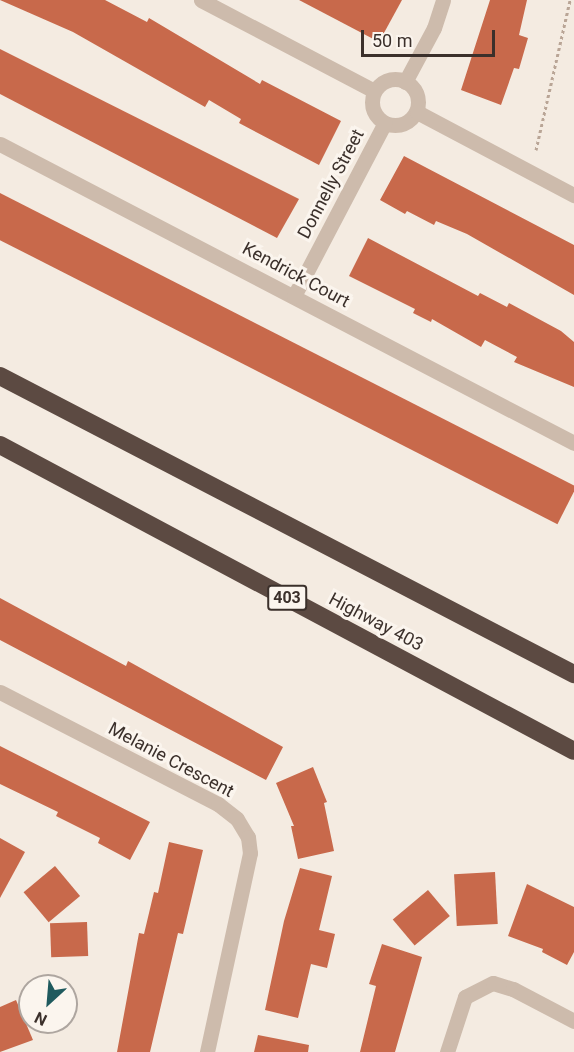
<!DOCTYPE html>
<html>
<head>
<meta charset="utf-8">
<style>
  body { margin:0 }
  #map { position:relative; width:574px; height:1052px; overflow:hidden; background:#f4ebe1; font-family:Roboto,sans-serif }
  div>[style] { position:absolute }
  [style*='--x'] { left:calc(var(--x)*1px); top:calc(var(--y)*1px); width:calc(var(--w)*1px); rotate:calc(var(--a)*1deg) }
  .building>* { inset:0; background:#c8694b; transform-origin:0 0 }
  .path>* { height:3px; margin-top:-1.5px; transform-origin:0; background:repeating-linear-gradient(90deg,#b9a596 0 3px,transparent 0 6px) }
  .street>* { height:15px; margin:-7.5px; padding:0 7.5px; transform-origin:7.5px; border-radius:7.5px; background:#cdbbac }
  .street>.ring { margin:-7.5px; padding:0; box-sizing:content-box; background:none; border:15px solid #cdbbac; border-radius:50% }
  .highway>* { height:18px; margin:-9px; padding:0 9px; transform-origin:9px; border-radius:9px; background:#5c4a42 }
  span { translate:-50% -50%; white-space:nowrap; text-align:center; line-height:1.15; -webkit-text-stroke:6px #fbf5ee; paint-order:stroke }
  .shield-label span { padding:2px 4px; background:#fbf5ee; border:2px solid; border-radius:4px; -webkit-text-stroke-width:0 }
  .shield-label { font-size:16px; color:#3b302b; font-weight:700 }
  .street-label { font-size:18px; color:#3b302b }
  .north { position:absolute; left:18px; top:974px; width:60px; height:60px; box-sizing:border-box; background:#fbf5ee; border:2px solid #aea6a0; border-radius:50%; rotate:206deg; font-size:16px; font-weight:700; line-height:24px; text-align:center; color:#3b302b }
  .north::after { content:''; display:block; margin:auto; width:21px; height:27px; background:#1f5a5e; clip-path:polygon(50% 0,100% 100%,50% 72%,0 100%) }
  .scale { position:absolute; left:361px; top:30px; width:134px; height:27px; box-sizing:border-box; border:3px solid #3b302b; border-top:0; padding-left:8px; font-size:18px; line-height:21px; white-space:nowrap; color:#3b302b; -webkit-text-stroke:4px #fbf5ee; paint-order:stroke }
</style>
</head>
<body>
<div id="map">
  <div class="building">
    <i style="clip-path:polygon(0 0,105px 0,147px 22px,149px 18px,260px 84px,262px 80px,341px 121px,319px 165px,239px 123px,241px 119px,209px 100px,205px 107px,73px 32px)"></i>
    <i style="clip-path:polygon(299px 0,402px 0,379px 42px)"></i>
    <i style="clip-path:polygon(490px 0,527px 0,519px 35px,528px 38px,519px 69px,514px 68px,501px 105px,461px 90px)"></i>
    <i style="clip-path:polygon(0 49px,299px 199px,277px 238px,0 94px)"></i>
    <i style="clip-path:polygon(404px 156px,574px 245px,574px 295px,467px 234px,436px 221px,434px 225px,407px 211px,405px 214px,380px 200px)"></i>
    <i style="left:0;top:193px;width:647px;height:42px;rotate:27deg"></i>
    <i style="clip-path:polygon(368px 238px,478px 296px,480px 293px,507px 307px,509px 303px,561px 331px,574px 342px,574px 387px,514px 362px,517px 357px,485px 340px,481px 347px,432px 319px,431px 322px,413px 313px,415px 309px,349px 276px)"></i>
    <i style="clip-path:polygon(0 598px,126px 666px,128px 661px,283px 747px,266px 780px,0 640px)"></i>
    <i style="clip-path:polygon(0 746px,150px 822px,130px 860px,98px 843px,100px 838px,56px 816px,58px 812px,0 784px)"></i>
    <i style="clip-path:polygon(313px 767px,327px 802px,324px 803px,334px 851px,298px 859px,291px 826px,294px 826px,276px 783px)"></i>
    <i style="clip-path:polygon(0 838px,25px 852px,0 898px)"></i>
    <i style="clip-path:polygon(169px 842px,203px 850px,183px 934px,178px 933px,150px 1052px,117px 1052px,139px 933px,144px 934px,154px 892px,158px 893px)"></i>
    <i style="left:55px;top:866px;width:39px;height:41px;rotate:50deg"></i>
    <i style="clip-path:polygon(300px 868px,332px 876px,319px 930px,335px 934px,327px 968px,311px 964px,298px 1018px,265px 1010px,284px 921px)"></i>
    <i style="left:495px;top:872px;width:52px;height:41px;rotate:87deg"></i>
    <i style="clip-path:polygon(527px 884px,574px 907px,574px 952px,567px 965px,542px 952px,543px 949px,508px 936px)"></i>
    <i style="left:428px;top:890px;width:34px;height:46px;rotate:50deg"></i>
    <i style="left:87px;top:922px;width:34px;height:37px;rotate:88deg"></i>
    <i style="clip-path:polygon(382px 944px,422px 957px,395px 1052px,360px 1052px,376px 986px,369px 984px)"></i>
    <i style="clip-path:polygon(16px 1000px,33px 1040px,0 1052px,0 1007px)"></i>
    <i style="clip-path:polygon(258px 1035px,309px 1045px,308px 1052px,254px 1052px)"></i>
  </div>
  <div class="path">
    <i style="--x:536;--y:150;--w:154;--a:-77.2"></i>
  </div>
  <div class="street">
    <i style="--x:201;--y:0;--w:195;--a:27.7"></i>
    <i class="ring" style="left:372px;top:79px;width:31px;height:31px"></i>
    <i style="--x:405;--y:82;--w:61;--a:-61.8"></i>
    <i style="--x:434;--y:28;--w:29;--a:-72"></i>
    <i style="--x:417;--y:112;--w:178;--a:27.9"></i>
    <i style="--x:0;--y:144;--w:647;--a:27.52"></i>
    <i style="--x:294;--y:296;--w:195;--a:-62.3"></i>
    <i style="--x:0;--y:692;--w:245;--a:27.2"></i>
    <i style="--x:218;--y:804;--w:24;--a:38"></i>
    <i style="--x:237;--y:819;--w:21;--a:59"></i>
    <i style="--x:248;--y:837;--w:16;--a:83"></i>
    <i style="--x:250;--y:853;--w:204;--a:102.2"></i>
    <i style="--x:447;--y:1052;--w:58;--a:-71.9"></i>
    <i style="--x:465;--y:997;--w:31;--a:-27"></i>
    <i style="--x:493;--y:983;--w:21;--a:17"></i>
    <i style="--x:513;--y:989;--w:69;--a:27.7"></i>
  </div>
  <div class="highway">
    <i style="--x:0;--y:376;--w:647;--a:27.44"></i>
    <i style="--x:0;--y:445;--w:650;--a:28.06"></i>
  </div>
  <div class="shield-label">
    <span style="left:287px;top:598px">403</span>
  </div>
  <div class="street-label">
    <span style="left:331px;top:184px;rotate:-62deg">Donnelly Street</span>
    <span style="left:296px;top:275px;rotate:28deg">Kendrick Court</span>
    <span style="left:376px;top:622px;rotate:28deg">Highway 403</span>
    <span style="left:171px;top:760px;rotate:28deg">Melanie Crescent</span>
  </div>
  <div class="north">N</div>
  <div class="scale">50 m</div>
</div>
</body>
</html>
